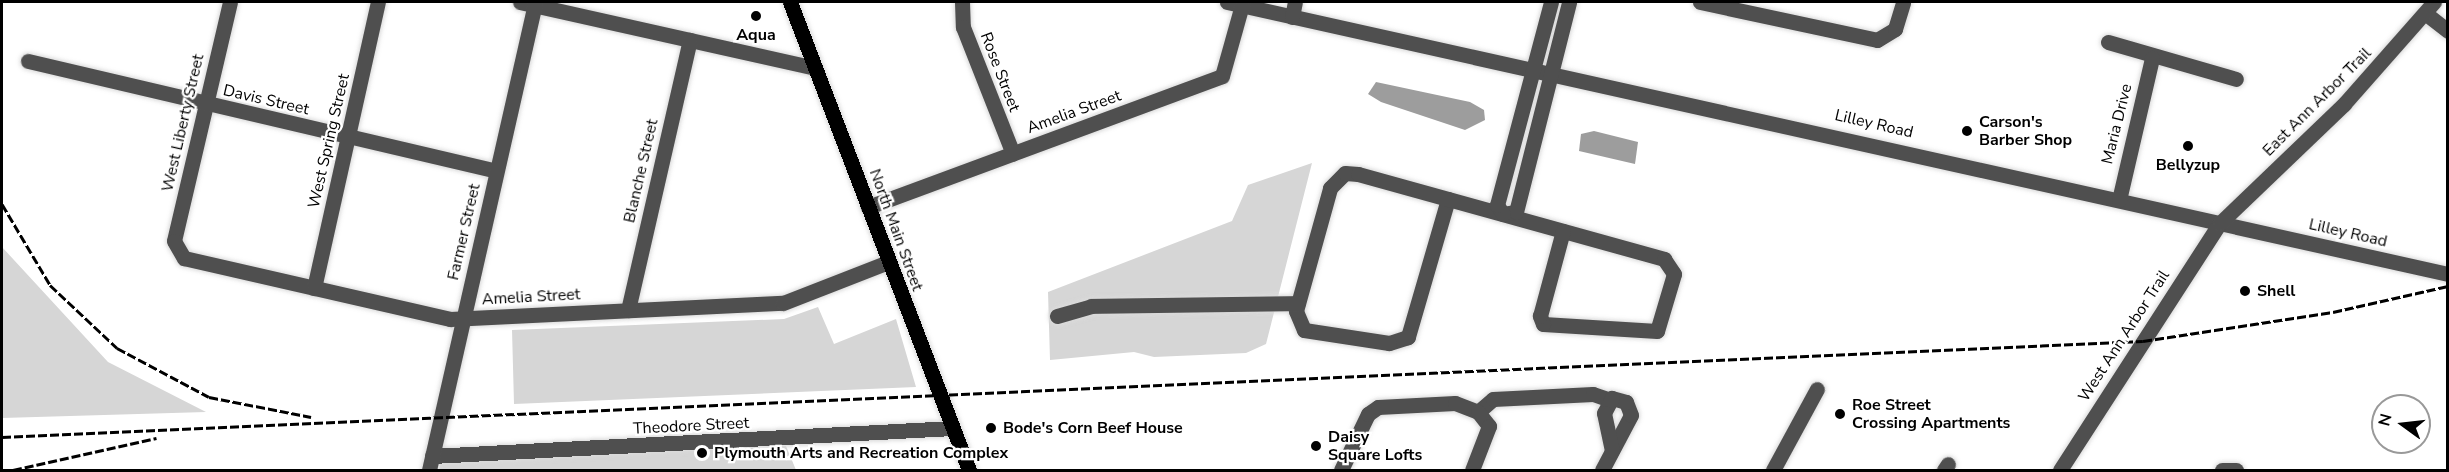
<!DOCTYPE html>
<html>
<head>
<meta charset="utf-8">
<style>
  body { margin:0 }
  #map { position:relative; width:2449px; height:472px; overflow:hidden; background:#fff; font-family:"Nunito Sans",sans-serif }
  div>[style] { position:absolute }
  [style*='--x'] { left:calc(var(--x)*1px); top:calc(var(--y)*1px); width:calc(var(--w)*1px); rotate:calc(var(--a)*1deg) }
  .green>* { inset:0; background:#d6d6d6 }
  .water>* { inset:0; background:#9d9d9d }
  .roads { filter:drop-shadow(0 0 2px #dbdbdb) drop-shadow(0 0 2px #dbdbdb) }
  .minor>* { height:15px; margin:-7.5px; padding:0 7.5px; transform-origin:7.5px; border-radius:7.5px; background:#4f4f4f }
  .major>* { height:15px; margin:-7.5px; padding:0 7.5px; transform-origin:7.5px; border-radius:7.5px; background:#000 }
  .rail>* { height:3px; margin-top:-1.5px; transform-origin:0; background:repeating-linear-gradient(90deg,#000 0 9px,transparent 0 12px) }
  .dots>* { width:16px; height:16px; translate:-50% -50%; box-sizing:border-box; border:3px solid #fff; border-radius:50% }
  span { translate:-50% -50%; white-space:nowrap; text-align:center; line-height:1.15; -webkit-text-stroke:4.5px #fff; paint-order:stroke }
  .poi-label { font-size:16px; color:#000; font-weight:700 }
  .left { translate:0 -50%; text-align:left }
  .street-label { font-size:16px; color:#000 }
  .frame { position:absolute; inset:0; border:3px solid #000; pointer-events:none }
  .north { position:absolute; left:2371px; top:394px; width:60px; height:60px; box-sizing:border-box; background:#fff; border:2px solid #999; border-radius:50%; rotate:285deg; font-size:16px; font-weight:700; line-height:24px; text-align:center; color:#000 }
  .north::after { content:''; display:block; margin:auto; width:21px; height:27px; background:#000; clip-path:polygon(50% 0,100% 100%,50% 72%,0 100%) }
</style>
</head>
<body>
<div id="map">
  <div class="green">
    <i style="clip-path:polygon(1312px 163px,1266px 344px,1246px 353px,1154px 357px,1134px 352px,1050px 360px,1048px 292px,1232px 221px,1248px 185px)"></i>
    <i style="clip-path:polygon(2px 247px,108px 362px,206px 412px,2px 418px)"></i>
    <i style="clip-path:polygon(818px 307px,834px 344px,896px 319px,916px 387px,514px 404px,512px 330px,784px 319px)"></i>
    <i style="clip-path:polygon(786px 446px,796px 470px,439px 470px,441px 461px)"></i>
  </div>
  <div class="water">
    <i style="clip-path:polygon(1376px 82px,1470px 102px,1484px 110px,1485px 120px,1465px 130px,1381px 102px,1368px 94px)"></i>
    <i style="clip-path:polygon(1594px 131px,1638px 142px,1635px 164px,1579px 151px,1581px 134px)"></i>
  </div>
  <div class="roads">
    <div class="minor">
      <i style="--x:230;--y:2;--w:245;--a:103.2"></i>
      <i style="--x:174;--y:241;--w:20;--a:60"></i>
      <i style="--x:184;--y:258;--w:273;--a:12.9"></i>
      <i style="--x:450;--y:319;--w:333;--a:-2.8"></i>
      <i style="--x:783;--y:303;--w:113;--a:-21.3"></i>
      <i style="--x:520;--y:2;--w:302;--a:12.6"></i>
      <i style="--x:962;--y:2;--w:25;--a:88"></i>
      <i style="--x:963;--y:27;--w:136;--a:68.5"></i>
      <i style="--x:1227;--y:2;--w:1251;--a:12.56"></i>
      <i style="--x:1700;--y:2;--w:181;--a:12.1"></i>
      <i style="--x:1877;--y:40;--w:21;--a:-31"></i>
      <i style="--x:1895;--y:29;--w:28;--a:-73"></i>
      <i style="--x:2425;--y:13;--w:29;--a:38"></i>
      <i style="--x:1292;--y:17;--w:15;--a:-79"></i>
      <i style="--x:2108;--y:42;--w:133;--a:16.1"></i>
      <i style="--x:28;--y:61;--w:481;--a:13.2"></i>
      <i style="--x:1448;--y:199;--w:144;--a:106.2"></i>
      <i style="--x:1408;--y:337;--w:20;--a:162"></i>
      <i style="--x:1389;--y:343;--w:86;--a:-171.3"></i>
      <i style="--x:1304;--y:330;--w:21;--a:-113"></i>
      <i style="--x:1296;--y:311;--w:128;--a:-74.5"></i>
      <i style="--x:1330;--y:188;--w:21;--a:-45"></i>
      <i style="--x:1345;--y:173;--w:13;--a:4"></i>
      <i style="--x:1358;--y:174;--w:318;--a:15.5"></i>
      <i style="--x:1664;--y:259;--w:18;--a:56"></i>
      <i style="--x:1674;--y:274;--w:59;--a:106.6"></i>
      <i style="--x:1657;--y:331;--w:114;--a:-176.5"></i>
      <i style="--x:1543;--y:324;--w:9;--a:-111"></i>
      <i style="--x:1540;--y:316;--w:88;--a:-74.9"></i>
      <i style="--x:2119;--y:200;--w:146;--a:-76.9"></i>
      <i style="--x:868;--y:207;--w:377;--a:-20.3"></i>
      <i style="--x:1222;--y:76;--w:74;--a:-74.3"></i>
      <i style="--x:1503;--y:214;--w:13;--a:-9"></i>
      <i style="--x:1516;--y:212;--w:217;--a:-75.8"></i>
      <i style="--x:1503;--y:214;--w:11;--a:-124"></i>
      <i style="--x:1497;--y:205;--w:210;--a:-75.1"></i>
      <i style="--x:314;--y:288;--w:293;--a:-77.4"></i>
      <i style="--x:628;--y:310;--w:277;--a:-77.1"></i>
      <i style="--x:1057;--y:316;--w:35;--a:-16"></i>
      <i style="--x:1091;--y:306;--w:207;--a:-0.8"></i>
      <i style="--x:1478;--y:412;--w:20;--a:-41"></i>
      <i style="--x:1493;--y:399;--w:100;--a:-2.9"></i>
      <i style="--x:1593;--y:394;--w:18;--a:19"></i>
      <i style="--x:432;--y:456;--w:521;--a:-3.08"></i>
      <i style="--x:429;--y:470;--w:480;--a:-77.2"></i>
      <i style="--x:1341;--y:470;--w:62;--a:-64.3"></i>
      <i style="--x:1368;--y:414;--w:12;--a:-35"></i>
      <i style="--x:1378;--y:407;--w:77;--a:-3"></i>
      <i style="--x:1455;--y:403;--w:25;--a:21"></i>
      <i style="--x:1478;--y:412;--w:18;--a:52"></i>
      <i style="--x:1489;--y:426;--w:47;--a:111.1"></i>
      <i style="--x:1602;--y:470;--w:62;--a:-62.2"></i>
      <i style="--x:1631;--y:415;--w:14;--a:-111"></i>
      <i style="--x:1626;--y:402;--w:15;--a:-164"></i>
      <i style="--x:1612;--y:398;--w:17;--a:118"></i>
      <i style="--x:1604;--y:413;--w:38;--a:78"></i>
      <i style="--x:1773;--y:470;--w:92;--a:-61.5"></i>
      <i style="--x:1944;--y:470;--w:7;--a:-56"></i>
      <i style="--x:2060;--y:470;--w:294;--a:-57.1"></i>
      <i style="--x:2220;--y:223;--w:172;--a:-43.8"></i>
      <i style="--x:2344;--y:104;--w:136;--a:-48.6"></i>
      <i style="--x:2222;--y:470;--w:14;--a:0"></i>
    </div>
    <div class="major">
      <i style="--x:790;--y:2;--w:501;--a:69.07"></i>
    </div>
  </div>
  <div class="rail">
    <i style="--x:2;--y:204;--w:94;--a:59.3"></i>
    <i style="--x:50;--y:285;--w:92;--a:43.2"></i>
    <i style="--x:117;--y:348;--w:104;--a:28"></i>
    <i style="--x:209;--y:397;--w:104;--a:11.1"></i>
    <i style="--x:2;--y:437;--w:2143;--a:-2.57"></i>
    <i style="--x:2143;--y:341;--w:192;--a:-8.7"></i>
    <i style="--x:2333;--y:312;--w:118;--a:-12.7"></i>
    <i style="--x:13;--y:470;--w:147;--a:-12.6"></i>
  </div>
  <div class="dots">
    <i style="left:756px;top:16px;background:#000"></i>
    <i style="left:1967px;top:131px;background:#000"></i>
    <i style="left:2188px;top:146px;background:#000"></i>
    <i style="left:2245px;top:291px;background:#000"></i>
    <i style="left:1840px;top:414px;background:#000"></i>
    <i style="left:991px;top:428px;background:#000"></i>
    <i style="left:1316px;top:446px;background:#000"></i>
    <i style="left:702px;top:453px;background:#000"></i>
  </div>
  <div class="poi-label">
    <span style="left:756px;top:35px">Aqua</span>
    <span class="left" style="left:1979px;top:131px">Carson's<br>Barber Shop</span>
    <span style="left:2188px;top:165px">Bellyzup</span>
    <span class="left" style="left:2257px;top:291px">Shell</span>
    <span class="left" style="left:1852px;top:414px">Roe Street<br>Crossing Apartments</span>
    <span class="left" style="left:1003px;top:428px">Bode's Corn Beef House</span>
    <span class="left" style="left:1328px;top:446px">Daisy<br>Square Lofts</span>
    <span class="left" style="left:714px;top:453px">Plymouth Arts and Recreation Complex</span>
  </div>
  <div class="street-label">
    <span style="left:1000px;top:72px;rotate:69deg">Rose Street</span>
    <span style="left:266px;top:100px;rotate:13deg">Davis Street</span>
    <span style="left:2317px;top:102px;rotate:-45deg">East Ann Arbor Trail</span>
    <span style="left:1074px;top:112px;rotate:-20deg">Amelia Street</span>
    <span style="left:183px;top:123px;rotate:-77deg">West Liberty Street</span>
    <span style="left:1874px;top:124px;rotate:13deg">Lilley Road</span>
    <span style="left:2117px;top:124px;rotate:-76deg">Maria Drive</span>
    <span style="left:329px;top:141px;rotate:-77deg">West Spring Street</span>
    <span style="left:641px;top:171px;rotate:-77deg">Blanche Street</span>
    <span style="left:896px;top:230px;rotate:70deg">North Main Street</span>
    <span style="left:464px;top:232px;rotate:-77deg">Farmer Street</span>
    <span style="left:2348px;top:233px;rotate:13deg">Lilley Road</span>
    <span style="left:531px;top:297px;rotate:-3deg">Amelia Street</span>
    <span style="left:2124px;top:336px;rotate:-57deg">West Ann Arbor Trail</span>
    <span style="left:691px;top:426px;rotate:-3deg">Theodore Street</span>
  </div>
  <div class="frame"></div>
  <div class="north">N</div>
</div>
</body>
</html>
